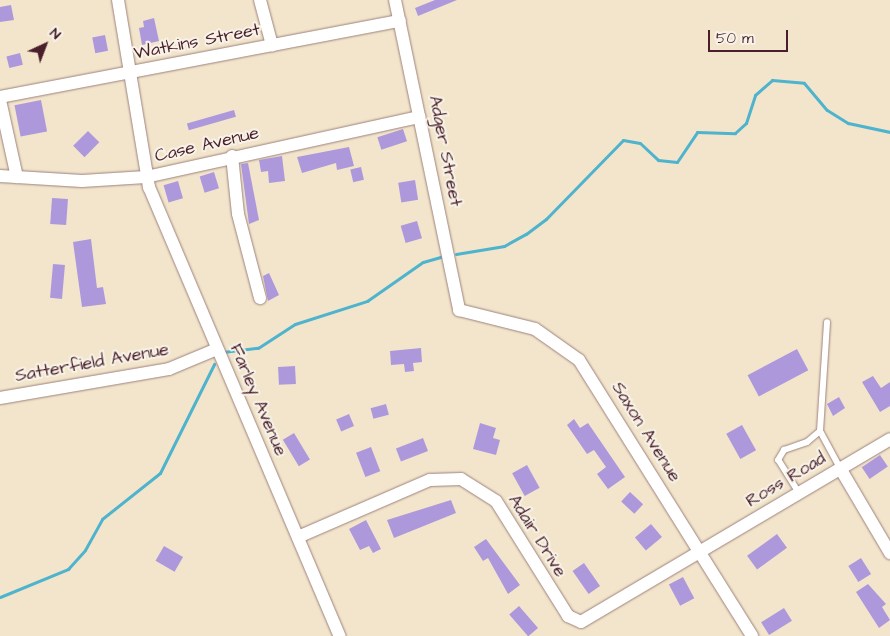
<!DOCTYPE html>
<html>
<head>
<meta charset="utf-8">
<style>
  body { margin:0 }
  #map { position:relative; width:890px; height:636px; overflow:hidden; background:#f3e5cc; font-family:"Architects Daughter",sans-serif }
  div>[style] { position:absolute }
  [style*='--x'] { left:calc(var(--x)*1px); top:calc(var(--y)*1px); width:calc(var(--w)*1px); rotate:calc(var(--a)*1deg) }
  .stream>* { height:3px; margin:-1.5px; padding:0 1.5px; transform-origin:1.5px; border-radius:1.5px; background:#4eb3cd }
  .building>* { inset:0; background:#ae98dc; transform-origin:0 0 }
  .roads { filter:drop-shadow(0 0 1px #9e827c) drop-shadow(0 0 1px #9e827c) }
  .lane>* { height:6px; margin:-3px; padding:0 3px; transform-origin:3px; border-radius:3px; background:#fff }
  .street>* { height:12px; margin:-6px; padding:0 6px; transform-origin:6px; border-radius:6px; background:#fff }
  span { translate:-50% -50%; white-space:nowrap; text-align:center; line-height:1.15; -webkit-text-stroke:4px #f7f3e8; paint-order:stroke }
  .street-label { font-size:18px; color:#4a1f2b }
  .north { position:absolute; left:20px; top:20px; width:50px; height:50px; -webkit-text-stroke:4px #f7f3e8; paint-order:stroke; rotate:43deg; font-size:14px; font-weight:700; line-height:20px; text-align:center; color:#4a1f2b }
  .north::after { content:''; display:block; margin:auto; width:18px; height:22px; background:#4a1f2b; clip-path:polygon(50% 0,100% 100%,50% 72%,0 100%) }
  .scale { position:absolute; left:708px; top:30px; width:80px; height:22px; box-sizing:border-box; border:2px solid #4a1f2b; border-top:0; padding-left:6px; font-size:15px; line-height:18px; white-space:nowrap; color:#4a1f2b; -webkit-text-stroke:4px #f7f3e8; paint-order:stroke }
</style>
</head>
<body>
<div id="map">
  <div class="stream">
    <i style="--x:456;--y:254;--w:49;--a:-9.5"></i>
    <i style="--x:504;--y:246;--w:25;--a:-29"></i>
    <i style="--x:526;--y:234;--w:25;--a:-37"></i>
    <i style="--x:546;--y:219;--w:110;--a:-45.7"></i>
    <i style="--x:623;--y:140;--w:17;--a:10"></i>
    <i style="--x:640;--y:143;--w:25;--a:43"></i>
    <i style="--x:658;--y:160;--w:19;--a:6"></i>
    <i style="--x:677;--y:162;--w:36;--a:-56"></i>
    <i style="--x:697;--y:132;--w:38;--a:2"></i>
    <i style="--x:735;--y:133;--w:15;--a:-42"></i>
    <i style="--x:746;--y:123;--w:29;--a:-72"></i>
    <i style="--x:755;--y:95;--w:23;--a:-41"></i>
    <i style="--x:772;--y:80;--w:32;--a:5"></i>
    <i style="--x:804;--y:83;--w:35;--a:50"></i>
    <i style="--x:827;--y:110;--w:25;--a:32"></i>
    <i style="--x:848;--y:123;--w:43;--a:12.1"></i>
    <i style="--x:223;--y:352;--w:35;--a:-7"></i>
    <i style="--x:258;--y:348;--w:44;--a:-33"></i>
    <i style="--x:295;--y:324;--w:76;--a:-17.7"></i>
    <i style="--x:367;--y:301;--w:68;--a:-34.9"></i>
    <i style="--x:423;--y:262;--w:19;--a:-16"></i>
    <i style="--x:0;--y:597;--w:74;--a:-22.4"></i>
    <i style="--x:68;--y:569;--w:25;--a:-48"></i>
    <i style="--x:85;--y:550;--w:35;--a:-61"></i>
    <i style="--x:102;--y:519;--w:74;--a:-38.4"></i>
    <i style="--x:160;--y:473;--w:122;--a:-63.6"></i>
  </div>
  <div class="building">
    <i style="clip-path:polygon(435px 0,457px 0,418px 16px,415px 8px)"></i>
    <i style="clip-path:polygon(11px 5px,14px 20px,0 22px,0 7px)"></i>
    <i style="clip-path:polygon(154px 18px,159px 41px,142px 45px,139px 28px,144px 27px,143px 21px)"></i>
    <i style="left:105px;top:35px;width:16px;height:13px;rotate:79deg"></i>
    <i style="left:20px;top:53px;width:12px;height:14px;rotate:76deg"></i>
    <i style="left:41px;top:100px;width:32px;height:27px;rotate:79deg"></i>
    <i style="left:234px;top:110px;width:7px;height:49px;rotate:74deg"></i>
    <i style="left:403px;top:129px;width:13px;height:27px;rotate:72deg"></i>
    <i style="left:88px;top:131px;width:16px;height:21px;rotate:45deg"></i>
    <i style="clip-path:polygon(349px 147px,354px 166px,337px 170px,336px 163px,302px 173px,297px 157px)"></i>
    <i style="clip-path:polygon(282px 156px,285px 181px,269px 183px,268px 171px,261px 172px,259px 160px)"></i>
    <i style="clip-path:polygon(248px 163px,259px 220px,249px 224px,241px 164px)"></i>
    <i style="left:361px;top:167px;width:13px;height:11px;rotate:77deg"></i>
    <i style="left:214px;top:172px;width:17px;height:15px;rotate:73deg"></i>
    <i style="left:415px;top:180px;width:20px;height:17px;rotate:81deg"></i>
    <i style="left:178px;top:181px;width:18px;height:15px;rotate:74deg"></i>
    <i style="left:52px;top:198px;width:16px;height:26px;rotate:4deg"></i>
    <i style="left:417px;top:221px;width:18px;height:17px;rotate:74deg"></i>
    <i style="clip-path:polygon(91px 239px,97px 288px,103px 287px,106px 304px,82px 307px,73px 242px)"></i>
    <i style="left:53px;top:264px;width:12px;height:34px;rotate:5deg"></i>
    <i style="clip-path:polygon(269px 273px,279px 295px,268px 301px,263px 276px)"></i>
    <i style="clip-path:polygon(421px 348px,422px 362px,413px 363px,414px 371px,405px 372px,404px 364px,391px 365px,390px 351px)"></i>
    <i style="left:797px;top:349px;width:24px;height:56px;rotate:62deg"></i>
    <i style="left:295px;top:366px;width:18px;height:17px;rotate:87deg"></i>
    <i style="clip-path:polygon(873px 376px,881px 388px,890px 382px,890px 406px,880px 412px,862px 382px)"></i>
    <i style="clip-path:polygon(839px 397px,845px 408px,833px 416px,827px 404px)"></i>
    <i style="left:386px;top:404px;width:11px;height:16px;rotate:75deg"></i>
    <i style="left:349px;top:414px;width:13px;height:14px;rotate:67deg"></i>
    <i style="clip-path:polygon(574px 419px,580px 428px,588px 423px,625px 477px,608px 489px,597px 474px,606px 467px,594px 450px,587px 454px,567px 425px)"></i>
    <i style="clip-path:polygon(480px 423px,496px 428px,493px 438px,500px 440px,496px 455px,473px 449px)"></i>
    <i style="left:742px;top:425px;width:29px;height:18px;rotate:61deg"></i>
    <i style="left:294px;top:433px;width:31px;height:13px;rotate:59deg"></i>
    <i style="left:423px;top:438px;width:14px;height:29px;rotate:69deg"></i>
    <i style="left:371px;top:447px;width:26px;height:16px;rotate:69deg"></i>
    <i style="left:880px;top:455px;width:14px;height:22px;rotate:56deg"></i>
    <i style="left:527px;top:465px;width:26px;height:17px;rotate:61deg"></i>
    <i style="left:630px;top:492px;width:18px;height:13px;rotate:43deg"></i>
    <i style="clip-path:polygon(451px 500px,456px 513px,394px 538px,387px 520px)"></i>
    <i style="clip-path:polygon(366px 520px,381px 549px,373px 553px,369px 546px,360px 550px,349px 529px)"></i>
    <i style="left:651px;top:524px;width:17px;height:21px;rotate:50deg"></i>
    <i style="left:777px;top:534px;width:17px;height:37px;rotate:54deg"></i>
    <i style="clip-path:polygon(486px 539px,520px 585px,508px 594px,488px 558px,483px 561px,474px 547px)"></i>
    <i style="left:164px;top:546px;width:22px;height:17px;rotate:30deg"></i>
    <i style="left:861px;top:558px;width:19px;height:15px;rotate:58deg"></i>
    <i style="left:584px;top:563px;width:28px;height:14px;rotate:55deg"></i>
    <i style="left:683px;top:577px;width:24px;height:16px;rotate:62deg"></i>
    <i style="clip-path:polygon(868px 584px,886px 604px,882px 607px,890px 620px,879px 628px,856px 592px)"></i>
    <i style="left:519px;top:606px;width:29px;height:13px;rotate:49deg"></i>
    <i style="left:784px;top:608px;width:15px;height:27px;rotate:58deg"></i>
  </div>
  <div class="roads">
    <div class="lane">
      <i style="--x:820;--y:431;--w:42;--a:61.6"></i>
      <i style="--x:799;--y:493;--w:39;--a:-122"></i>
      <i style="--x:778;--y:460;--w:12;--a:-59"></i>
      <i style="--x:784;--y:450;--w:24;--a:-19"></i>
      <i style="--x:807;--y:442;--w:17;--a:-40"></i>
      <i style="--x:820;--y:431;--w:109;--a:-86.3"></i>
    </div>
    <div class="street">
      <i style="--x:118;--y:0;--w:190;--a:80.6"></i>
      <i style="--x:149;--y:187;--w:488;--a:67"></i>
      <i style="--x:260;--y:0;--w:47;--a:75.1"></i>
      <i style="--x:395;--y:0;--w:317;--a:78.3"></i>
      <i style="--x:459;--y:310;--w:78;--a:14"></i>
      <i style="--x:535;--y:329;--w:54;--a:35.2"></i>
      <i style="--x:579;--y:360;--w:326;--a:57.9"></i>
      <i style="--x:0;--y:97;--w:407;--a:-10.8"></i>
      <i style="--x:0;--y:100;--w:79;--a:77.6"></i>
      <i style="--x:232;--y:156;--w:58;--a:84.1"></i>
      <i style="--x:238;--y:214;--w:87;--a:75.3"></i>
      <i style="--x:0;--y:176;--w:82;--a:3.5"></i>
      <i style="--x:82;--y:181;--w:64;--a:-3.6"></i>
      <i style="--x:146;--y:177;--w:280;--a:-12.4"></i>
      <i style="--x:0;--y:398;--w:171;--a:-9.7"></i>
      <i style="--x:169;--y:369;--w:52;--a:-22.6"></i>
      <i style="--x:840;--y:468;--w:99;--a:59.5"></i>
      <i style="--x:298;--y:537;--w:144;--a:-23.4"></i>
      <i style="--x:430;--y:480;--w:31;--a:-2"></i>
      <i style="--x:461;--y:479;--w:41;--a:32.2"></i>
      <i style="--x:496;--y:501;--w:136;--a:57.9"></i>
      <i style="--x:568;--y:616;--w:14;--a:25"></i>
      <i style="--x:581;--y:622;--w:359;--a:-30.6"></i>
    </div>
  </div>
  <div class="street-label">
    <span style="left:197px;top:42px;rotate:-11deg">Watkins Street</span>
    <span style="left:207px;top:145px;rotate:-13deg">Case Avenue</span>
    <span style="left:445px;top:151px;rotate:79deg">Adger Street</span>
    <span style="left:92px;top:363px;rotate:-10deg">Satterfield Avenue</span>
    <span style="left:258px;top:400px;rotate:67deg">Farley Avenue</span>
    <span style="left:646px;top:432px;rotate:58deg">Saxon Avenue</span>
    <span style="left:786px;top:480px;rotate:-31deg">Ross Road</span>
    <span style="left:537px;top:536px;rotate:58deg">Adair Drive</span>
  </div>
  <div class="north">N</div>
  <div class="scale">50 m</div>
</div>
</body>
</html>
